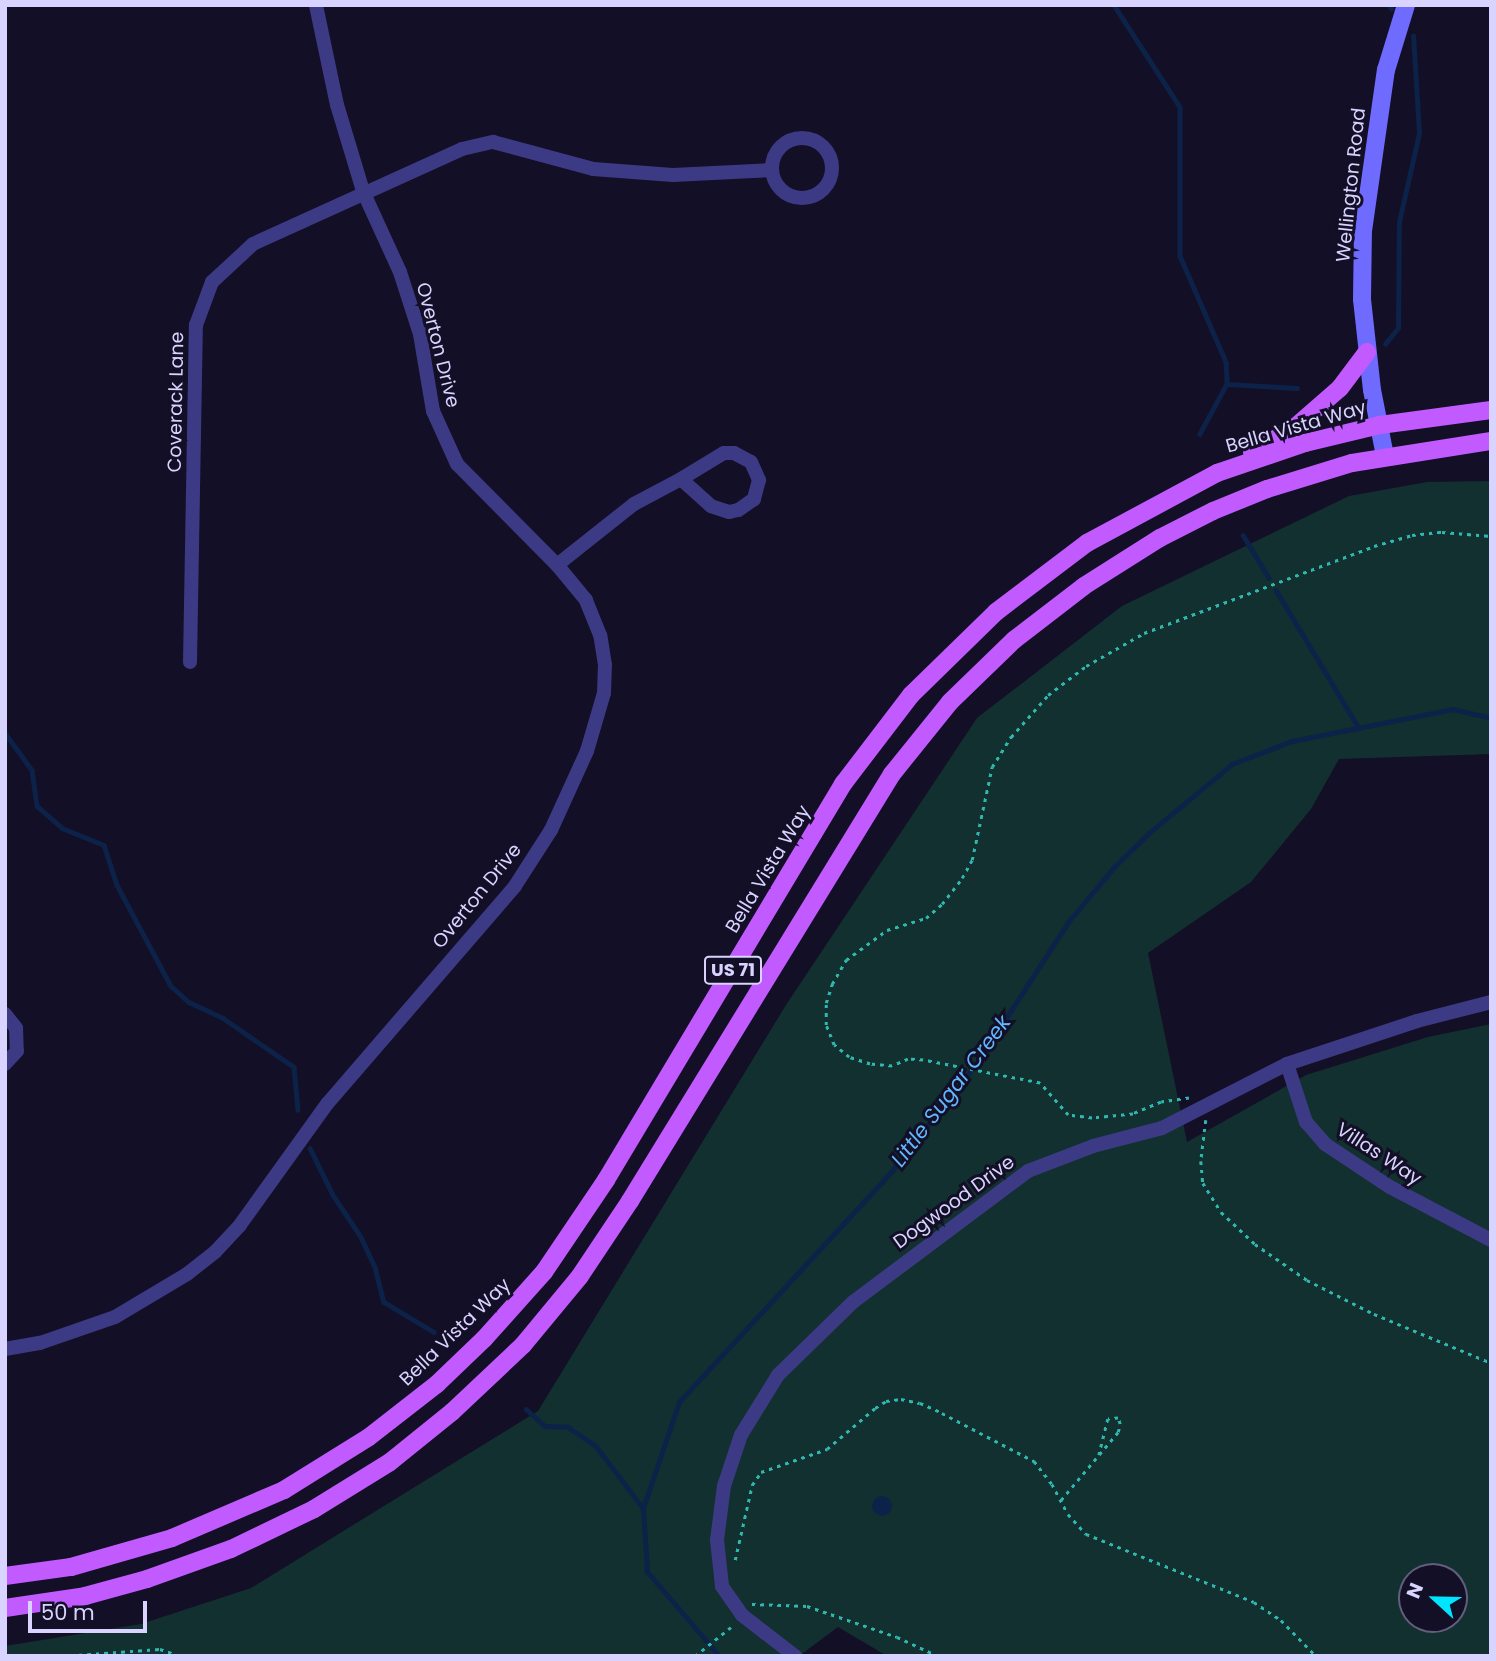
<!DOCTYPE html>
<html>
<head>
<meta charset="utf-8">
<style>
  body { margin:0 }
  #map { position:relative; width:1496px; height:1661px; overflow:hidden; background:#130f26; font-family:Poppins,sans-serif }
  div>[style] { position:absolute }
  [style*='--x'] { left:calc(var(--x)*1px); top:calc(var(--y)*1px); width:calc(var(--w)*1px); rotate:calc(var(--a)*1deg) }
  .green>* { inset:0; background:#12302f }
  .water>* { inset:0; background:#0c2248 }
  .round { border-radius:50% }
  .stream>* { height:4.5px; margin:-2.25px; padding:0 2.25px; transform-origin:2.25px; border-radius:2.25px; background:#0c2248 }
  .path>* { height:2.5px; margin-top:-1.25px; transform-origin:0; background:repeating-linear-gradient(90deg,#2fb8b0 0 3.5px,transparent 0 8.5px) }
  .street>* { height:14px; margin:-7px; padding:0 7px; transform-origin:7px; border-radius:7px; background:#3d3a85 }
  .street>.ring { margin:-7px; padding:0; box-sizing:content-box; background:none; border:14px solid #3d3a85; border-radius:50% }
  .secondary>* { height:18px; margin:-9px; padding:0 9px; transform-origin:9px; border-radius:9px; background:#6f6bff }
  .primary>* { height:18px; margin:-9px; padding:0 9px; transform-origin:9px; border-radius:9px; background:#c25bff }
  span { translate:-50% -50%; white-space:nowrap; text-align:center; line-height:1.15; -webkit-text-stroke:6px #130f26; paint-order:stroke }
  .shield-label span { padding:2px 5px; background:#130f26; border:2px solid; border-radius:5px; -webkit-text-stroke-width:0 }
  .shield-label { font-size:18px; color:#d9d4ff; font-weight:700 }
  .street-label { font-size:19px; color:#d9d4ff }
  .water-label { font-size:21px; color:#62b6ff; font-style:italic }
  .frame { position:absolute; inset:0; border:7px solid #d9d4ff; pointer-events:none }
  .north { position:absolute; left:1398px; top:1563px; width:70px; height:70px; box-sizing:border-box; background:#130f26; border:2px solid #625e7d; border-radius:50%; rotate:292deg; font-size:19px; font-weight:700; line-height:28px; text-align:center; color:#d9d4ff }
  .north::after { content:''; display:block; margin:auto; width:24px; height:32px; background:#00e5ff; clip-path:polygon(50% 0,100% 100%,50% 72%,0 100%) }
  .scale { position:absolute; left:28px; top:1601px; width:119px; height:32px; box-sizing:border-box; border:4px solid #d9d4ff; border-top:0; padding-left:9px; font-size:21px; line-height:24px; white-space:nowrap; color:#d9d4ff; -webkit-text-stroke:5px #130f26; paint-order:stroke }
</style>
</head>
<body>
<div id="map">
  <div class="green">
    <i style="clip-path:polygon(evenodd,1491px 481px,1491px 754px,1339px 759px,1311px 809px,1251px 882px,1148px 953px,1187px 1142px,1306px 1075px,1428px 1037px,1491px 1024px,1491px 1656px,887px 1656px,838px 1627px,799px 1656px,5px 1656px,5px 1646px,141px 1624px,251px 1588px,538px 1411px,786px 1005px,977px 718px,1122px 606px,1349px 496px,1427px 482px,1491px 481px,1412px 1577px,1454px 1577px,1454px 1619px,1412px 1619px,1412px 1577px)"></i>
  </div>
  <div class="water">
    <i class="round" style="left:872px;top:1496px;width:20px;height:20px"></i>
  </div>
  <div class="stream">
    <i style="--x:1114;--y:5;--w:121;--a:57.1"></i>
    <i style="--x:1180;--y:107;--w:149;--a:90"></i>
    <i style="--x:1180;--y:256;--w:116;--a:66.5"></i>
    <i style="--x:1226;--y:362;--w:22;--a:87"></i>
    <i style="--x:1227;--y:384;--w:57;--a:118.4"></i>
    <i style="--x:1389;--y:5;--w:4;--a:56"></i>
    <i style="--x:1385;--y:344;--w:21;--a:-51"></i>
    <i style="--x:1398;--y:328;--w:106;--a:-89.5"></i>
    <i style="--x:1399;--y:222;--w:91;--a:-77.3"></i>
    <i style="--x:1419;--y:133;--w:97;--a:-93.5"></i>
    <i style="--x:1227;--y:384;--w:70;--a:3.3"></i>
    <i style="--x:1243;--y:535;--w:50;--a:58.8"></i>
    <i style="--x:1276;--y:590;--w:161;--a:59"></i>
    <i style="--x:5;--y:733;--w:46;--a:53.9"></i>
    <i style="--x:32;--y:770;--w:36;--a:82"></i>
    <i style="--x:37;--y:806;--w:33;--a:41"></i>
    <i style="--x:62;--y:828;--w:45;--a:22"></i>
    <i style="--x:104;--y:845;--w:42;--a:72"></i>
    <i style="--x:117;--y:885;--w:115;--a:61.9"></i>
    <i style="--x:171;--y:986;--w:24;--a:42"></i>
    <i style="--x:189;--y:1002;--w:38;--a:25"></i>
    <i style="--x:223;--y:1018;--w:86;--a:34.6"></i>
    <i style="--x:294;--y:1067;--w:43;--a:84.7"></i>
    <i style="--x:310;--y:1148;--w:52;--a:63.9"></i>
    <i style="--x:333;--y:1195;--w:50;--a:56.3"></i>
    <i style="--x:361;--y:1237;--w:33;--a:65"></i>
    <i style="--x:375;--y:1267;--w:36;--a:76"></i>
    <i style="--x:384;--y:1302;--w:58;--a:31"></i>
    <i style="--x:526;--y:1409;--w:25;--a:42"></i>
    <i style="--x:545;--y:1426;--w:23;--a:2"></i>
    <i style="--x:568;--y:1427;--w:34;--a:34"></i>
    <i style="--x:596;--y:1446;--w:78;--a:52.8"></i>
    <i style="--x:719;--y:1656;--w:111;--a:-130.6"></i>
    <i style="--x:647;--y:1572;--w:64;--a:-93.6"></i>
    <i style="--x:643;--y:1508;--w:112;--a:-71.2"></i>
    <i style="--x:679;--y:1402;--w:314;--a:-47.3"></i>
    <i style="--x:892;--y:1171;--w:141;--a:-51.9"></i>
    <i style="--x:979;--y:1060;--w:166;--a:-57.1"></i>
    <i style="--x:1069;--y:921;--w:72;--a:-50.1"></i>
    <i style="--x:1115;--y:866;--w:47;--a:-44.1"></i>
    <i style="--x:1149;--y:833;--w:108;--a:-39.7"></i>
    <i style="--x:1232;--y:764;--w:64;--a:-21"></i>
    <i style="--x:1292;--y:741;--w:164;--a:-11.2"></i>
    <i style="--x:1453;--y:709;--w:39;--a:13"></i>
  </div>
  <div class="path">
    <i style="--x:1189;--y:1098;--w:28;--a:172"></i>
    <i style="--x:1161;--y:1102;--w:30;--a:157"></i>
    <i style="--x:1133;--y:1114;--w:41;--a:174.4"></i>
    <i style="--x:1092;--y:1118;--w:24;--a:-173"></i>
    <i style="--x:1068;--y:1115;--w:43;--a:-131.2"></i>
    <i style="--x:1040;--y:1083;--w:119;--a:-168.9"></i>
    <i style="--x:923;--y:1060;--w:15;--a:-176"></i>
    <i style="--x:908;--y:1059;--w:17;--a:156"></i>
    <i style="--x:892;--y:1066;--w:22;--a:-175"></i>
    <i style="--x:870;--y:1064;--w:22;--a:-162"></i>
    <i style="--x:849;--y:1057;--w:19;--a:-141"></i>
    <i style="--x:834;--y:1045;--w:22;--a:-112"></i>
    <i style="--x:826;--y:1025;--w:22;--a:-90"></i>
    <i style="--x:826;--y:1003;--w:20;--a:-72"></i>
    <i style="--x:832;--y:984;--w:28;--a:-60"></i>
    <i style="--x:846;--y:960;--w:51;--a:-36.2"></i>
    <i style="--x:887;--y:930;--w:41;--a:-17.1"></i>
    <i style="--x:926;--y:918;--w:21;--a:-41"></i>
    <i style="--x:942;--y:904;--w:33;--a:-52"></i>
    <i style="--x:962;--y:878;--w:21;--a:-61"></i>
    <i style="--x:972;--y:860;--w:95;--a:-77.9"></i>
    <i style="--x:992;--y:767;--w:36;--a:-58"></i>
    <i style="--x:1011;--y:737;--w:56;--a:-48.6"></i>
    <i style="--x:1048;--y:695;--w:48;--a:-37.3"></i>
    <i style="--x:1086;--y:666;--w:67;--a:-29.6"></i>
    <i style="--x:1144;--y:633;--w:246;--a:-20.7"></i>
    <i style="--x:1374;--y:546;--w:40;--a:-16"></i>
    <i style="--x:1412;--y:535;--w:30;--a:-6"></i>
    <i style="--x:1442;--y:532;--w:49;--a:4.7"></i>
    <i style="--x:1206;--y:1120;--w:41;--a:97"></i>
    <i style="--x:1201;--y:1161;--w:22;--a:85"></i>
    <i style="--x:1203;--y:1183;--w:34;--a:58"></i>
    <i style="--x:1221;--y:1212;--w:47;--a:43.3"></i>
    <i style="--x:1255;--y:1244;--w:63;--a:34.7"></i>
    <i style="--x:1307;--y:1280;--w:75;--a:26.9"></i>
    <i style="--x:1374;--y:1314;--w:127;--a:22.7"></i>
    <i style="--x:1061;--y:1500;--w:89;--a:-50"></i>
    <i style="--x:1118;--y:1432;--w:8;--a:-76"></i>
    <i style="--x:1120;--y:1424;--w:6;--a:-108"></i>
    <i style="--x:1118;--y:1418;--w:10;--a:174"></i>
    <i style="--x:1108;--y:1419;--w:37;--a:104"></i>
    <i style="--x:735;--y:1560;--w:77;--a:-77.2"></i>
    <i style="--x:752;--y:1485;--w:16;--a:-55"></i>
    <i style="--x:761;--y:1472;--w:70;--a:-19.2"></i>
    <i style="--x:827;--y:1449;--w:63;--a:-40.5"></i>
    <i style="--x:875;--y:1408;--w:13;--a:-32"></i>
    <i style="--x:886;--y:1401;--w:15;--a:-8"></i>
    <i style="--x:901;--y:1399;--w:19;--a:12"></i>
    <i style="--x:920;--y:1403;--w:24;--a:24"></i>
    <i style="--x:942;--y:1413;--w:104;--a:27.6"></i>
    <i style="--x:1034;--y:1461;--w:29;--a:52"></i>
    <i style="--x:1052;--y:1484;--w:34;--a:62"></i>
    <i style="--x:1068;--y:1514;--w:27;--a:48"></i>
    <i style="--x:1086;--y:1534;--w:181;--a:22"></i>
    <i style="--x:1254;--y:1602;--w:32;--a:34"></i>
    <i style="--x:1281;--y:1620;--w:50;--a:45.8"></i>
    <i style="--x:752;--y:1604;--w:55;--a:2.1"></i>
    <i style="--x:807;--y:1606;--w:95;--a:19"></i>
    <i style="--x:897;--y:1637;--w:45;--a:24.9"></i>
    <i style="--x:62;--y:1656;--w:98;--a:-4.1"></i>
    <i style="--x:160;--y:1649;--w:21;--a:19"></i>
    <i style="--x:695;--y:1656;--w:46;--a:-38.9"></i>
  </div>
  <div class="street">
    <i class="ring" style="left:772px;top:138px;width:46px;height:46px"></i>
    <i style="--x:724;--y:453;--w:10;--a:0"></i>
    <i style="--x:734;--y:453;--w:19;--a:28"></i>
    <i style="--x:751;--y:462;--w:20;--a:66"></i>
    <i style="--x:759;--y:480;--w:20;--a:105"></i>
    <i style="--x:754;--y:499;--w:19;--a:145"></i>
    <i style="--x:738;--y:510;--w:9;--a:167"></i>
    <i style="--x:729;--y:512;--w:19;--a:-162"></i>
    <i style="--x:711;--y:506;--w:40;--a:-138"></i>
    <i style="--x:681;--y:479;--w:50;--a:-31.2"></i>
    <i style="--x:557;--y:565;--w:98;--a:-38.4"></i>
    <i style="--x:634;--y:504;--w:53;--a:-28"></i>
    <i style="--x:190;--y:662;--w:337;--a:-89"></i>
    <i style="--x:196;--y:325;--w:46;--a:-69.6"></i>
    <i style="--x:212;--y:282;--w:56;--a:-42.8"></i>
    <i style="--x:253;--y:244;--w:230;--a:-24.4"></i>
    <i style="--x:462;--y:149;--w:32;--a:-13"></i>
    <i style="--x:493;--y:142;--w:104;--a:15.1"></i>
    <i style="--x:593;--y:169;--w:80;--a:4.3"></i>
    <i style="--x:673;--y:175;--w:99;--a:-2.9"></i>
    <i style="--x:5;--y:1014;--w:18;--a:52"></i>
    <i style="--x:16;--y:1028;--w:23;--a:88"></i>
    <i style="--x:17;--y:1051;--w:18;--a:133"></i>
    <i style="--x:1287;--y:1064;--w:61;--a:71.9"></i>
    <i style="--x:1306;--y:1122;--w:29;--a:49"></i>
    <i style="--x:1325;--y:1144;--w:78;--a:33.5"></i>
    <i style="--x:1390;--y:1187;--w:114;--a:27.7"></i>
    <i style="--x:5;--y:1349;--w:36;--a:-10"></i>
    <i style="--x:40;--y:1343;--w:79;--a:-19.1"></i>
    <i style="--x:115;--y:1317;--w:84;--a:-30.8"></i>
    <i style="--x:187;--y:1274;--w:36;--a:-38"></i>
    <i style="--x:215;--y:1252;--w:37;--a:-47"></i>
    <i style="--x:240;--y:1225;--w:149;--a:-54.3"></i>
    <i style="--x:327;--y:1104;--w:288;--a:-49.2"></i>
    <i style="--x:515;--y:886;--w:67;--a:-57.3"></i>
    <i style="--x:551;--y:830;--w:87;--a:-65.5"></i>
    <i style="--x:587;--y:751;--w:60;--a:-73.7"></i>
    <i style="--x:604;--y:693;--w:28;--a:-88"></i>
    <i style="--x:605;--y:665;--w:30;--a:-99"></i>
    <i style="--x:600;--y:635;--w:38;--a:-112"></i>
    <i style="--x:586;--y:600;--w:45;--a:-129.6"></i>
    <i style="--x:557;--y:565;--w:142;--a:-134.7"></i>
    <i style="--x:457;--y:464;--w:58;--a:-114.4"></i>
    <i style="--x:433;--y:411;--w:78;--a:-99.6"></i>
    <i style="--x:420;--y:334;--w:65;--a:-107.9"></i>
    <i style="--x:400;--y:272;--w:89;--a:-114.6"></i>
    <i style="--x:363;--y:191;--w:90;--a:-106.8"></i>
    <i style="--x:337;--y:105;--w:102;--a:-101.9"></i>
    <i style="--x:795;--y:1656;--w:67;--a:-142.3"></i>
    <i style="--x:742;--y:1615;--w:35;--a:-125"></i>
    <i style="--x:722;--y:1586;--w:46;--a:-96.2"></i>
    <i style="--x:717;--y:1540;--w:54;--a:-82.6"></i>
    <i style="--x:724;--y:1486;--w:54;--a:-71.6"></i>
    <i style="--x:741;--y:1435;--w:70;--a:-58.3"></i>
    <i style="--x:778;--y:1375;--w:105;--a:-44.2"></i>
    <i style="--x:853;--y:1302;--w:219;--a:-36.8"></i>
    <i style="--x:1028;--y:1171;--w:70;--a:-21"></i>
    <i style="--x:1093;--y:1146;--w:71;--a:-14.6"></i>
    <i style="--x:1162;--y:1128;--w:140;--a:-27.1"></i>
    <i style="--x:1287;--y:1064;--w:137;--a:-18.3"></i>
    <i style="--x:1417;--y:1021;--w:76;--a:-14.4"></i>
  </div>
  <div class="secondary">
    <i style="--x:1385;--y:456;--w:67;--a:-101.1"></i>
    <i style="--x:1372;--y:390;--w:92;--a:-96.3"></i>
    <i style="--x:1362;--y:299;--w:68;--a:-89.2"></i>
    <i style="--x:1363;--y:231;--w:163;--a:-81.9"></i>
    <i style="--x:1386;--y:70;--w:68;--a:-72.9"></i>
  </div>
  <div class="primary">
    <i style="--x:1252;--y:452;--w:47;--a:-29.3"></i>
    <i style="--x:1293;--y:429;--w:62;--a:-41.1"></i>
    <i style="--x:1340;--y:388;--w:45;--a:-53.1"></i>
    <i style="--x:5;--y:1576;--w:67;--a:-7.8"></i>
    <i style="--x:71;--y:1567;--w:105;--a:-16"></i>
    <i style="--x:172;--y:1538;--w:122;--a:-23.2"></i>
    <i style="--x:284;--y:1490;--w:100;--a:-31.9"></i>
    <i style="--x:369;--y:1437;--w:86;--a:-37.9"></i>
    <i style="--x:437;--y:1384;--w:65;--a:-43.8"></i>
    <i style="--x:484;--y:1339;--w:90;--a:-48.2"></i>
    <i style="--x:544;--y:1272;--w:111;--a:-56"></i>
    <i style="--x:606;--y:1180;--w:462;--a:-59.1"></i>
    <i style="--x:843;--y:784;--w:112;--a:-52.6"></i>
    <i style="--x:911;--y:695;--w:119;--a:-44.3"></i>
    <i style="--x:996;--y:612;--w:114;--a:-37.2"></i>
    <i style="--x:1087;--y:543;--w:148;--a:-28.3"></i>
    <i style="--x:1217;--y:473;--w:93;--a:-18.8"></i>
    <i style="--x:1305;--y:443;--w:77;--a:-13.5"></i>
    <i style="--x:1380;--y:425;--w:112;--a:-7.7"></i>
    <i style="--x:5;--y:1608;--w:81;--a:-8.5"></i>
    <i style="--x:85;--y:1596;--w:64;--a:-15.3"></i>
    <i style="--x:147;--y:1579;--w:89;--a:-19.7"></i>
    <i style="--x:231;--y:1549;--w:92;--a:-25.7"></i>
    <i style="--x:314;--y:1509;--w:89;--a:-31.7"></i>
    <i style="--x:390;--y:1462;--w:80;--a:-38.9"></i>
    <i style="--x:452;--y:1412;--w:98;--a:-43.3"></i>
    <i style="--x:523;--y:1345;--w:89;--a:-50.4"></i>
    <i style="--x:580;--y:1276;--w:90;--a:-56.3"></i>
    <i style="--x:630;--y:1201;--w:501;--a:-58.47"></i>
    <i style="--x:892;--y:774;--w:92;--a:-51.1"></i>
    <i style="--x:950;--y:702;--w:89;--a:-44.1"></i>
    <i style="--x:1014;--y:640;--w:88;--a:-37.6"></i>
    <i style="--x:1084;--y:586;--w:90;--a:-32.3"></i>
    <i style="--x:1160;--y:538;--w:59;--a:-27"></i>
    <i style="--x:1213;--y:511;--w:58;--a:-22.2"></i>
    <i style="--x:1267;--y:489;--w:89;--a:-17"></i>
    <i style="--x:1352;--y:463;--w:141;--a:-9"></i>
  </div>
  <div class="shield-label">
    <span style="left:733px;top:970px">US 71</span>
  </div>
  <div class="street-label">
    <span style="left:1351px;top:185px;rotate:-84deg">Wellington Road</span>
    <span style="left:438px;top:345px;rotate:76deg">Overton Drive</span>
    <span style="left:176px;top:402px;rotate:-89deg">Coverack Lane</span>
    <span style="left:1296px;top:427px;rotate:-16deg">Bella Vista Way</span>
    <span style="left:768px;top:869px;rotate:-59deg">Bella Vista Way</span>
    <span style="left:477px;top:896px;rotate:-51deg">Overton Drive</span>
    <span style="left:1379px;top:1154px;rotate:33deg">Villas Way</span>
    <span style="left:954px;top:1202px;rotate:-36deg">Dogwood Drive</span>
    <span style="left:455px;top:1332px;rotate:-44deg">Bella Vista Way</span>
  </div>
  <div class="water-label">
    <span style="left:951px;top:1091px;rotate:-53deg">Little Sugar Creek</span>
  </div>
  <div class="frame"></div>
  <div class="north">N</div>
  <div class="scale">50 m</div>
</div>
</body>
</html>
